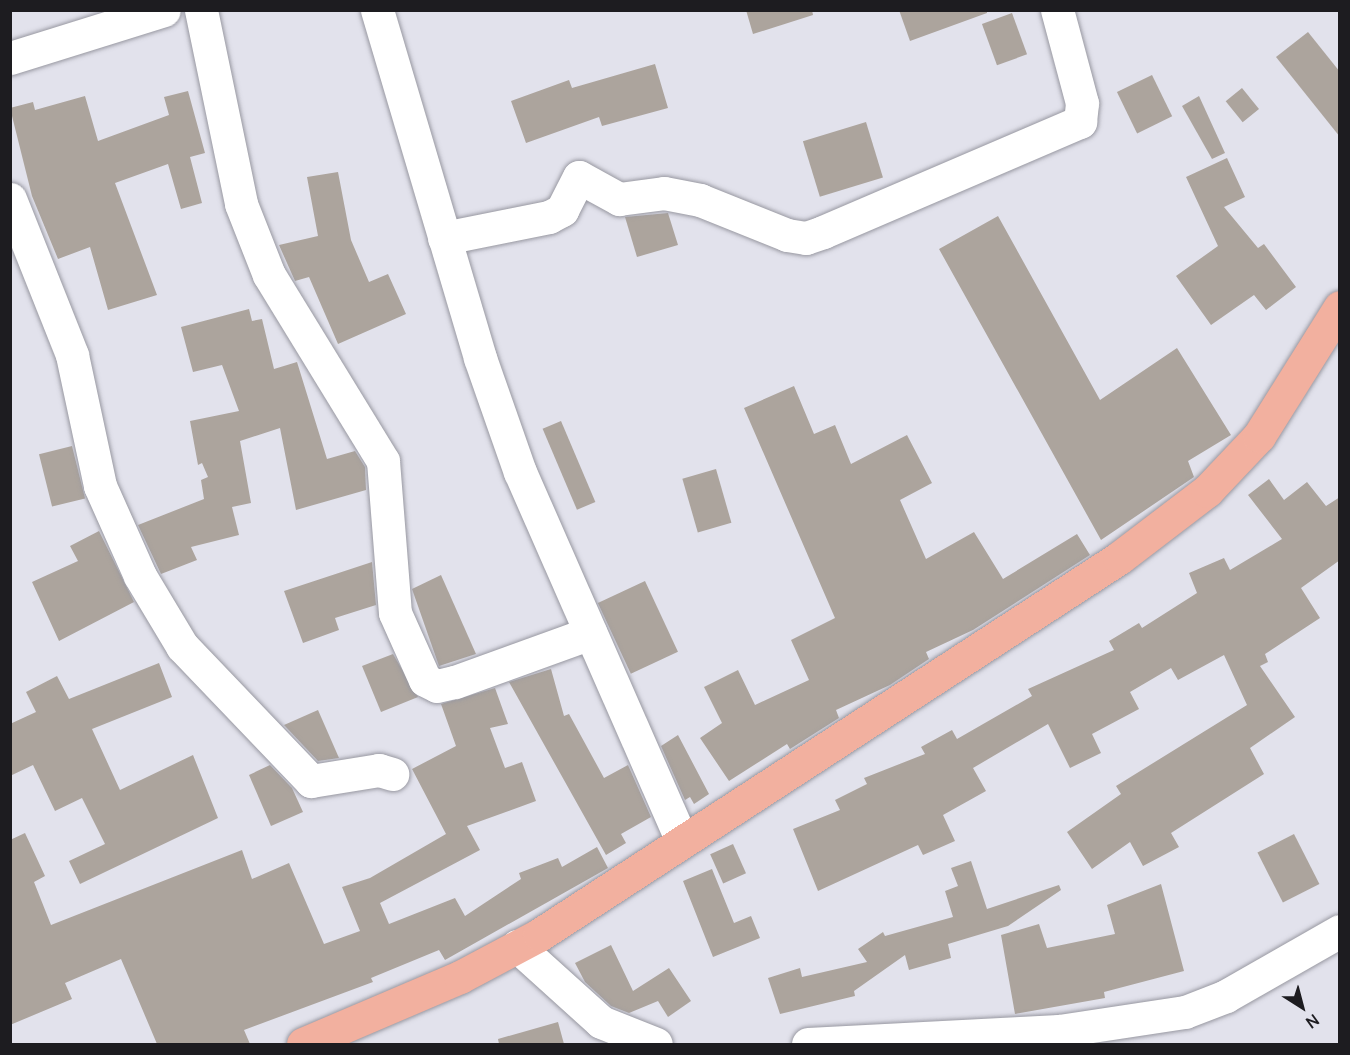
<!DOCTYPE html>
<html>
<head>
<meta charset="utf-8">
<style>
  body { margin:0 }
  #map { position:relative; width:1350px; height:1055px; overflow:hidden; background:#e2e2ec; font-family:Manrope,sans-serif }
  div>[style] { position:absolute }
  [style*='--x'] { left:calc(var(--x)*1px); top:calc(var(--y)*1px); width:calc(var(--w)*1px); rotate:calc(var(--a)*1deg) }
  .building>* { inset:0; background:#aca49d; transform-origin:0 0 }
  .roads { filter:drop-shadow(0 0 2px #9898a1) drop-shadow(0 0 2px #9898a1) }
  .minor>* { height:33px; margin:-16.5px; padding:0 16.5px; transform-origin:16.5px; border-radius:16.5px; background:#fff }
  .major>* { height:33px; margin:-16.5px; padding:0 16.5px; transform-origin:16.5px; border-radius:16.5px; background:#f2b09f }
  span { translate:-50% -50%; white-space:nowrap; text-align:center; line-height:1.15; -webkit-text-stroke:4.5px #e2e2ec; paint-order:stroke }
  .frame { position:absolute; inset:0; border:12px solid #1d1c20; pointer-events:none }
  .north { position:absolute; left:1272px; top:977px; width:60px; height:60px; -webkit-text-stroke:4px #e2e2ec; paint-order:stroke; rotate:144deg; font-size:16px; font-weight:700; line-height:24px; text-align:center; color:#1d1c20 }
  .north::after { content:''; display:block; margin:auto; width:21px; height:27px; background:#1d1c20; clip-path:polygon(50% 0,100% 100%,50% 72%,0 100%) }
</style>
</head>
<body>
<div id="map">
  <div class="building">
    <i style="clip-path:polygon(746px 10px,812px 10px,813px 15px,753px 34px)"></i>
    <i style="clip-path:polygon(899px 10px,987px 10px,987px 13px,910px 41px)"></i>
    <i style="left:1012px;top:13px;width:44px;height:32px;rotate:70deg"></i>
    <i style="clip-path:polygon(1308px 32px,1340px 72px,1340px 137px,1276px 57px)"></i>
    <i style="clip-path:polygon(655px 64px,668px 108px,602px 126px,599px 117px,526px 143px,511px 101px,569px 80px,572px 88px)"></i>
    <i style="left:1152px;top:75px;width:46px;height:39px;rotate:64deg"></i>
    <i style="left:1242px;top:88px;width:27px;height:21px;rotate:51deg"></i>
    <i style="clip-path:polygon(188px 91px,205px 153px,190px 157px,202px 203px,181px 209px,168px 164px,115px 183px,157px 295px,108px 310px,90px 247px,58px 259px,32px 196px,10px 108px,33px 102px,35px 110px,85px 96px,98px 141px,169px 115px,164px 97px)"></i>
    <i style="clip-path:polygon(1199px 96px,1225px 153px,1212px 159px,1182px 106px)"></i>
    <i style="left:866px;top:122px;width:58px;height:66px;rotate:73deg"></i>
    <i style="clip-path:polygon(1227px 158px,1245px 197px,1224px 207px,1258px 248px,1264px 244px,1296px 287px,1266px 310px,1254px 295px,1211px 325px,1176px 276px,1218px 246px,1186px 177px)"></i>
    <i style="clip-path:polygon(338px 172px,351px 240px,369px 282px,388px 274px,406px 314px,338px 344px,309px 277px,295px 281px,279px 245px,318px 236px,307px 177px)"></i>
    <i style="clip-path:polygon(668px 213px,678px 245px,637px 257px,625px 217px)"></i>
    <i style="clip-path:polygon(998px 216px,1100px 400px,1177px 348px,1231px 435px,1188px 461px,1194px 477px,1101px 540px,939px 249px)"></i>
    <i style="clip-path:polygon(249px 309px,252px 321px,262px 319px,274px 369px,297px 362px,327px 459px,355px 451px,365px 467px,366px 490px,296px 510px,280px 428px,240px 441px,251px 503px,232px 507px,239px 535px,191px 547px,197px 560px,161px 574px,138px 525px,204px 499px,201px 480px,208px 477px,202px 463px,198px 465px,190px 421px,239px 411px,222px 365px,193px 372px,181px 327px)"></i>
    <i style="clip-path:polygon(794px 386px,814px 434px,835px 425px,851px 464px,907px 435px,932px 483px,900px 500px,926px 559px,974px 532px,1003px 579px,1077px 534px,1090px 555px,973px 630px,926px 652px,929px 659px,890px 685px,836px 710px,839px 718px,790px 749px,787px 744px,729px 781px,700px 738px,722px 723px,704px 687px,738px 670px,755px 705px,809px 680px,791px 640px,835px 618px,744px 408px)"></i>
    <i style="left:561px;top:421px;width:88px;height:20px;rotate:67deg"></i>
    <i style="left:72px;top:446px;width:54px;height:34px;rotate:76deg"></i>
    <i style="left:716px;top:469px;width:56px;height:35px;rotate:74deg"></i>
    <i style="clip-path:polygon(1269px 479px,1284px 500px,1307px 482px,1326px 506px,1340px 497px,1340px 560px,1301px 588px,1320px 618px,1265px 654px,1268px 662px,1260px 666px,1295px 717px,1250px 748px,1264px 774px,1171px 833px,1179px 847px,1143px 866px,1130px 842px,1092px 869px,1067px 832px,1121px 794px,1116px 786px,1247px 705px,1224px 655px,1178px 680px,1171px 668px,1130px 692px,1139px 709px,1092px 734px,1101px 753px,1070px 768px,1048px 724px,973px 768px,986px 791px,943px 815px,955px 841px,923px 855px,918px 845px,818px 891px,793px 829px,840px 810px,835px 800px,867px 784px,864px 778px,925px 754px,921px 747px,952px 730px,957px 739px,1032px 696px,1028px 689px,1114px 650px,1109px 641px,1139px 623px,1142px 628px,1197px 593px,1189px 573px,1224px 558px,1230px 570px,1282px 539px,1248px 495px)"></i>
    <i style="clip-path:polygon(99px 531px,134px 602px,59px 641px,32px 582px,78px 561px,70px 546px)"></i>
    <i style="clip-path:polygon(372px 562px,376px 605px,335px 618px,339px 630px,303px 643px,284px 591px)"></i>
    <i style="clip-path:polygon(441px 575px,476px 654px,439px 666px,412px 589px)"></i>
    <i style="left:645px;top:581px;width:78px;height:52px;rotate:65deg"></i>
    <i style="clip-path:polygon(393px 654px,418px 697px,381px 712px,362px 666px)"></i>
    <i style="clip-path:polygon(159px 663px,172px 697px,92px 729px,120px 790px,193px 755px,218px 818px,80px 884px,69px 861px,105px 844px,82px 798px,55px 811px,33px 765px,10px 776px,10px 724px,36px 712px,26px 692px,57px 676px,69px 699px)"></i>
    <i style="clip-path:polygon(551px 669px,564px 716px,569px 714px,604px 778px,628px 765px,651px 817px,621px 834px,626px 843px,606px 855px,509px 682px)"></i>
    <i style="clip-path:polygon(495px 688px,508px 724px,490px 728px,505px 768px,522px 762px,536px 801px,467px 826px,480px 850px,380px 903px,389px 924px,455px 898px,465px 916px,521px 879px,519px 873px,558px 858px,562px 867px,597px 847px,608px 868px,445px 960px,439px 950px,371px 978px,373px 982px,244px 1030px,250px 1044px,157px 1044px,121px 959px,65px 983px,72px 999px,10px 1025px,10px 840px,25px 833px,45px 876px,34px 882px,51px 925px,242px 850px,252px 879px,289px 863px,324px 944px,360px 931px,342px 887px,370px 878px,446px 834px,412px 769px,456px 746px,441px 704px)"></i>
    <i style="clip-path:polygon(318px 710px,339px 758px,318px 761px,284px 725px)"></i>
    <i style="clip-path:polygon(678px 735px,709px 794px,694px 804px,690px 797px,685px 800px,661px 746px)"></i>
    <i style="clip-path:polygon(270px 765px,292px 788px,303px 812px,271px 826px,249px 775px)"></i>
    <i style="left:1294px;top:834px;width:56px;height:41px;rotate:63deg"></i>
    <i style="left:733px;top:844px;width:32px;height:25px;rotate:66deg"></i>
    <i style="clip-path:polygon(971px 861px,987px 909px,1059px 885px,1061px 890px,1008px 926px,948px 944px,951px 958px,909px 970px,905px 955px,854px 991px,855px 996px,780px 1014px,768px 978px,800px 968px,802px 977px,867px 962px,858px 949px,883px 932px,885px 936px,953px 917px,945px 891px,958px 886px,951px 868px)"></i>
    <i style="clip-path:polygon(712px 869px,734px 923px,751px 916px,760px 938px,713px 957px,683px 881px)"></i>
    <i style="clip-path:polygon(1161px 884px,1184px 971px,1104px 992px,1105px 998px,1015px 1014px,1001px 935px,1039px 924px,1047px 948px,1115px 934px,1107px 905px)"></i>
    <i style="clip-path:polygon(611px 945px,633px 991px,669px 968px,691px 1001px,668px 1017px,658px 1001px,629px 1013px,611px 1006px,585px 982px,575px 963px)"></i>
    <i style="clip-path:polygon(558px 1022px,564px 1044px,499px 1044px,498px 1039px)"></i>
  </div>
  <div class="roads">
    <div class="minor">
      <i style="--x:201;--y:10;--w:198;--a:78.3"></i>
      <i style="--x:241;--y:204;--w:76;--a:68.5"></i>
      <i style="--x:269;--y:275;--w:218;--a:58.5"></i>
      <i style="--x:383;--y:461;--w:152;--a:85.5"></i>
      <i style="--x:395;--y:613;--w:73;--a:65.9"></i>
      <i style="--x:425;--y:680;--w:13;--a:27"></i>
      <i style="--x:437;--y:686;--w:18;--a:-13"></i>
      <i style="--x:455;--y:682;--w:144;--a:-19.9"></i>
      <i style="--x:377;--y:10;--w:363;--a:73.5"></i>
      <i style="--x:480;--y:358;--w:121;--a:70.7"></i>
      <i style="--x:520;--y:472;--w:400;--a:66.3"></i>
      <i style="--x:10;--y:58;--w:161;--a:-17.3"></i>
      <i style="--x:10;--y:199;--w:168;--a:68.3"></i>
      <i style="--x:72;--y:355;--w:134;--a:77.9"></i>
      <i style="--x:100;--y:486;--w:98;--a:66"></i>
      <i style="--x:140;--y:576;--w:82;--a:59"></i>
      <i style="--x:182;--y:646;--w:187;--a:46.3"></i>
      <i style="--x:311;--y:781;--w:69;--a:-9.2"></i>
      <i style="--x:379;--y:770;--w:14;--a:17"></i>
      <i style="--x:444;--y:238;--w:107;--a:-11.3"></i>
      <i style="--x:549;--y:217;--w:15;--a:-28"></i>
      <i style="--x:562;--y:210;--w:37;--a:-63"></i>
      <i style="--x:579;--y:177;--w:46;--a:28.8"></i>
      <i style="--x:619;--y:199;--w:45;--a:-7.6"></i>
      <i style="--x:664;--y:193;--w:37;--a:11"></i>
      <i style="--x:700;--y:200;--w:94;--a:21.9"></i>
      <i style="--x:787;--y:235;--w:19;--a:9"></i>
      <i style="--x:806;--y:238;--w:18;--a:-19"></i>
      <i style="--x:823;--y:232;--w:280;--a:-23.2"></i>
      <i style="--x:1080;--y:122;--w:19;--a:-84"></i>
      <i style="--x:1082;--y:103;--w:96;--a:-105"></i>
      <i style="--x:517;--y:946;--w:113;--a:42.1"></i>
      <i style="--x:601;--y:1022;--w:59;--a:21.8"></i>
      <i style="--x:808;--y:1044;--w:251;--a:-3"></i>
      <i style="--x:1059;--y:1031;--w:127;--a:-8.6"></i>
      <i style="--x:1185;--y:1012;--w:44;--a:-21.3"></i>
      <i style="--x:1226;--y:996;--w:131;--a:-29.7"></i>
    </div>
    <div class="major">
      <i style="--x:303;--y:1044;--w:171;--a:-23.1"></i>
      <i style="--x:460;--y:977;--w:89;--a:-28"></i>
      <i style="--x:539;--y:935;--w:692;--a:-33.02"></i>
      <i style="--x:1119;--y:558;--w:111;--a:-37.3"></i>
      <i style="--x:1207;--y:491;--w:76;--a:-46.6"></i>
      <i style="--x:1259;--y:436;--w:152;--a:-57.9"></i>
    </div>
  </div>
  <div class="frame"></div>
  <div class="north">N</div>
</div>
</body>
</html>
